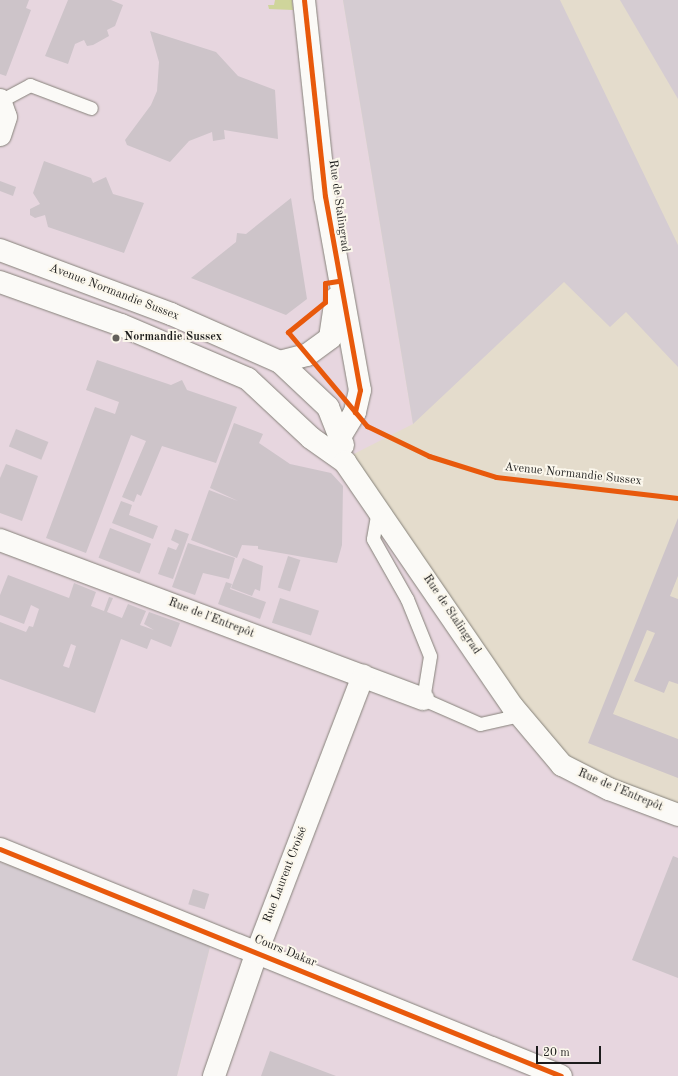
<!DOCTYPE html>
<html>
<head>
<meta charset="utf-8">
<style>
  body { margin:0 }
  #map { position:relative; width:678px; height:1076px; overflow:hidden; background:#e4dccc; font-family:"Old Standard TT",serif }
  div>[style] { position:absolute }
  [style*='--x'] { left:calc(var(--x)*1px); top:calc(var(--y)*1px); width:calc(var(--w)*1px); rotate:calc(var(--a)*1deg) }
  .built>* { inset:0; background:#e7d6df }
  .industrial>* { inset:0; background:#d5ccd2 }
  .green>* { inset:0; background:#cfd59b }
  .building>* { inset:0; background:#cdc4c9; transform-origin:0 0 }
  .roads { filter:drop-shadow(0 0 1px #86827a) drop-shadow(0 0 1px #86827a) }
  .lane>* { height:13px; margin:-6.5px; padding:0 6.5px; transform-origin:6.5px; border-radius:6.5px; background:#fbfaf7 }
  .street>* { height:22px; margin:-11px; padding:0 11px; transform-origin:11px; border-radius:11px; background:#fbfaf7 }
  .secondary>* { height:22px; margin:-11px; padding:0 11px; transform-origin:11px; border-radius:11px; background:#fbfaf7 }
  .cycleway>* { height:5px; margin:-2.5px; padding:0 2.5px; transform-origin:2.5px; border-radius:2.5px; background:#e8590c }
  .dots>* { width:11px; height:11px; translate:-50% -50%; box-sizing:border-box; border:2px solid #fbf7ec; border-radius:50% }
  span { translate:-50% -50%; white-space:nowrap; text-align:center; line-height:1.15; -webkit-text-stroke:4px #fbf7ec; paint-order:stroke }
  .street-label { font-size:12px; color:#1c1c1c }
  .poi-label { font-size:12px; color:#1c1c1c; font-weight:700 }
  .left { translate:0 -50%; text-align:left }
  .scale { position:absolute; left:536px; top:1046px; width:65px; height:18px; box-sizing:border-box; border:2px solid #1c1c1c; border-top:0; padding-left:5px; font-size:12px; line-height:14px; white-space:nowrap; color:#1c1c1c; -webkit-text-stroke:3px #fbf7ec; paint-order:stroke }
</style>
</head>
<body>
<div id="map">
  <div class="built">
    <i style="clip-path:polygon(0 0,343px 0,413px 424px,334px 464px,554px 774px,678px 822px,678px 1076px,177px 1076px,211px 943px,0 862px)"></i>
  </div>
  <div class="industrial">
    <i style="clip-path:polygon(343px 0,560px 0,678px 245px,678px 367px,626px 312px,610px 327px,564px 282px,413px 424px)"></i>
    <i style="clip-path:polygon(620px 0,678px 0,678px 99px)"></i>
    <i style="clip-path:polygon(0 862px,211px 943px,177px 1076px,0 1076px)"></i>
  </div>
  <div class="green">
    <i style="clip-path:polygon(275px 0,292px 0,293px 10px,269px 9px,268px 5px,274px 5px)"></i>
  </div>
  <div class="building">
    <i style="clip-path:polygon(0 0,29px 0,26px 8px,31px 10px,6px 76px,0 74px)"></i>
    <i style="clip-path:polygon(68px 0,111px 0,123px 5px,115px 26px,107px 30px,109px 36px,93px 45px,87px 46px,84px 40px,75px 44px,68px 64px,45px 56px)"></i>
    <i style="clip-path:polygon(150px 31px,216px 52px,238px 76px,275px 90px,278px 139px,224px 130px,225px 139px,213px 141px,212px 132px,189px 141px,170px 162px,127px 145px,125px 140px,151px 105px,157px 91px,159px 62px)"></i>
    <i style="clip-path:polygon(44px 161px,91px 178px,93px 183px,106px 177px,113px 194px,144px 203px,124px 253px,48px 227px,45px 215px,35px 218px,30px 215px,30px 209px,40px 204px,33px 193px)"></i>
    <i style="clip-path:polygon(0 181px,16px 187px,13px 196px,0 191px)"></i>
    <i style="clip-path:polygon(291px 198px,307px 299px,286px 315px,191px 278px,236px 242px,237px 233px,246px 234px)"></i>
    <i style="clip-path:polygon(97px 360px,171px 385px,182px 380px,187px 390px,237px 407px,216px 463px,162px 446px,141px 496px,137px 494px,134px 502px,122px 497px,146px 441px,131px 435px,86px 553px,46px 538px,95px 407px,115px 414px,119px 402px,86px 390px)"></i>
    <i style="clip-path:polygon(234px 423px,263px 434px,259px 443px,290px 464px,331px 473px,343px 486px,342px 545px,337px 563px,258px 549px,258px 546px,242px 545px,237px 558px,191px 540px,209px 490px,238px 501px,210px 488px)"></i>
    <i style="left:16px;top:429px;width:35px;height:19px;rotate:22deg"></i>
    <i style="clip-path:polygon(6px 464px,38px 476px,22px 521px,0 513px,0 478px)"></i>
    <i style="clip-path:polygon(121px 501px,132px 505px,129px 515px,158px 526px,153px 539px,112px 523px)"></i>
    <i style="clip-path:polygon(678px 518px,678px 576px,670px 596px,678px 599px,678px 684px,669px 681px,664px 693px,634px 681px,655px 633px,647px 630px,613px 714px,678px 739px,678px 778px,588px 743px)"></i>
    <i style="left:110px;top:528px;width:44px;height:32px;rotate:21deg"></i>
    <i style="clip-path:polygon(175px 529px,189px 534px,173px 579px,158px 574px,168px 547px,176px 550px,179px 544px,171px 540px)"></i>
    <i style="clip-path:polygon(188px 543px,235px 558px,229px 579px,203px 573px,195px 595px,172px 587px)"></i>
    <i style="left:288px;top:556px;width:13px;height:33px;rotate:18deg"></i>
    <i style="clip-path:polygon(243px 558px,263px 566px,260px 591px,255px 589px,252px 596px,231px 588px)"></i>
    <i style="clip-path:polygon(evenodd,8px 575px,69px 598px,74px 583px,96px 592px,91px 606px,104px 611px,109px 597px,113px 598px,107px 612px,122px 618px,128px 604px,146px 611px,140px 625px,154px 630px,144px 624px,149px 612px,180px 623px,171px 647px,151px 639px,147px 649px,121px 639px,95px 713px,0 679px,0 622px,26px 632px,29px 626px,33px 627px,39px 609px,31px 605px,24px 624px,0 615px,0 595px,8px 575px,71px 644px,76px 646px,69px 668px,63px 666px,71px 644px)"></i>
    <i style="clip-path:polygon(226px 582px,232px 584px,230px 589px,266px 602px,260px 619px,218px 604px)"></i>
    <i style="left:280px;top:598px;width:41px;height:26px;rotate:18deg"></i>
    <i style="clip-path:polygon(673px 856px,678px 858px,678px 978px,632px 960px)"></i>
    <i style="left:193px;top:889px;width:17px;height:16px;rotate:17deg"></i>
    <i style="clip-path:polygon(270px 1051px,336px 1076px,261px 1076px)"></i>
  </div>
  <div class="roads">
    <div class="lane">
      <i style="--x:0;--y:101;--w:34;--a:-28"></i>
      <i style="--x:30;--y:85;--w:65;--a:20.7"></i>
      <i style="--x:378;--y:510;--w:29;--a:100"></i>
      <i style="--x:373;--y:539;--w:69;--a:60.5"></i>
      <i style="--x:407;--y:599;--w:61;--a:68"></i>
      <i style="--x:430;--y:656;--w:44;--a:99.2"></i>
      <i style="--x:423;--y:699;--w:62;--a:23.7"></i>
      <i style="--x:480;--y:724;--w:41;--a:-12.7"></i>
    </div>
    <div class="street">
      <i style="--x:0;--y:100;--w:18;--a:71"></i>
      <i style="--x:6;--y:117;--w:19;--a:108"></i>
      <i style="--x:0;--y:540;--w:452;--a:20.6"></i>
      <i style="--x:0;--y:849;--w:605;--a:22.03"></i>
      <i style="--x:214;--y:1076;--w:131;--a:-70.9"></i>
      <i style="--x:257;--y:952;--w:296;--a:-69"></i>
    </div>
    <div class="secondary">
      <i style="--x:304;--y:0;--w:197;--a:83.9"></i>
      <i style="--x:325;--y:196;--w:197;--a:79.8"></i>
      <i style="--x:360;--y:390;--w:23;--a:103"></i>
      <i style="--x:355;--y:412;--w:27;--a:121"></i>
      <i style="--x:0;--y:250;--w:183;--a:20.5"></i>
      <i style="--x:171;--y:314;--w:119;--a:23.8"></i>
      <i style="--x:280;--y:362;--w:66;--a:43.2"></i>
      <i style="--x:328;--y:407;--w:41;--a:68.5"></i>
      <i style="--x:0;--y:282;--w:128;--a:19.6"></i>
      <i style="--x:121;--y:325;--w:138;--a:23"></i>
      <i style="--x:248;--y:379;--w:86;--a:43.1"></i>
      <i style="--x:311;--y:438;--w:42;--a:35.2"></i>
      <i style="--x:345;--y:462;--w:297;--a:55.6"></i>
      <i style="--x:513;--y:707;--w:76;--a:49.8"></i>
      <i style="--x:562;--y:765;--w:53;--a:27.1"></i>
      <i style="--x:609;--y:789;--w:74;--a:20.6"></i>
      <i style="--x:280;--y:362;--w:28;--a:-15"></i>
      <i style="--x:307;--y:355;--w:29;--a:-36"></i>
      <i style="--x:330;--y:338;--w:40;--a:-81.5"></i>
    </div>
  </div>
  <div class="cycleway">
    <i style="--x:304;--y:0;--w:197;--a:83.9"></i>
    <i style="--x:325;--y:196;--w:197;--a:79.8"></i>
    <i style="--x:360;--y:390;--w:23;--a:103"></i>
    <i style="--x:338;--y:281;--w:13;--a:171"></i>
    <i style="--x:325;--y:283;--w:19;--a:90"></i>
    <i style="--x:325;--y:302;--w:48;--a:141"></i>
    <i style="--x:288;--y:332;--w:123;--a:50"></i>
    <i style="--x:367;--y:426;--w:69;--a:25.8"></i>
    <i style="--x:429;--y:456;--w:70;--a:17.4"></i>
    <i style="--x:496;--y:477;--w:183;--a:6.6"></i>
    <i style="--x:0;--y:849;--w:605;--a:22.03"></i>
  </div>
  <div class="dots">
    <i style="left:116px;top:338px;background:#625f5a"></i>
  </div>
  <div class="street-label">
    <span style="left:338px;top:206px;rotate:82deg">Rue de Stalingrad</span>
    <span style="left:114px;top:293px;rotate:21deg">Avenue Normandie Sussex</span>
    <span style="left:573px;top:475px;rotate:6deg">Avenue Normandie Sussex</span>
    <span style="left:451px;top:615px;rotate:56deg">Rue de Stalingrad</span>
    <span style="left:211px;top:619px;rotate:21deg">Rue de l'Entrepôt</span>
    <span style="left:620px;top:791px;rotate:23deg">Rue de l'Entrepôt</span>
    <span style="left:286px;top:875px;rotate:-69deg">Rue Laurent Croisé</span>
    <span style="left:285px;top:952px;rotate:22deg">Cours Dakar</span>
  </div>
  <div class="poi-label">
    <span class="left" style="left:124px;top:338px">Normandie Sussex</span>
  </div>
  <div class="scale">20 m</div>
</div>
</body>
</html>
